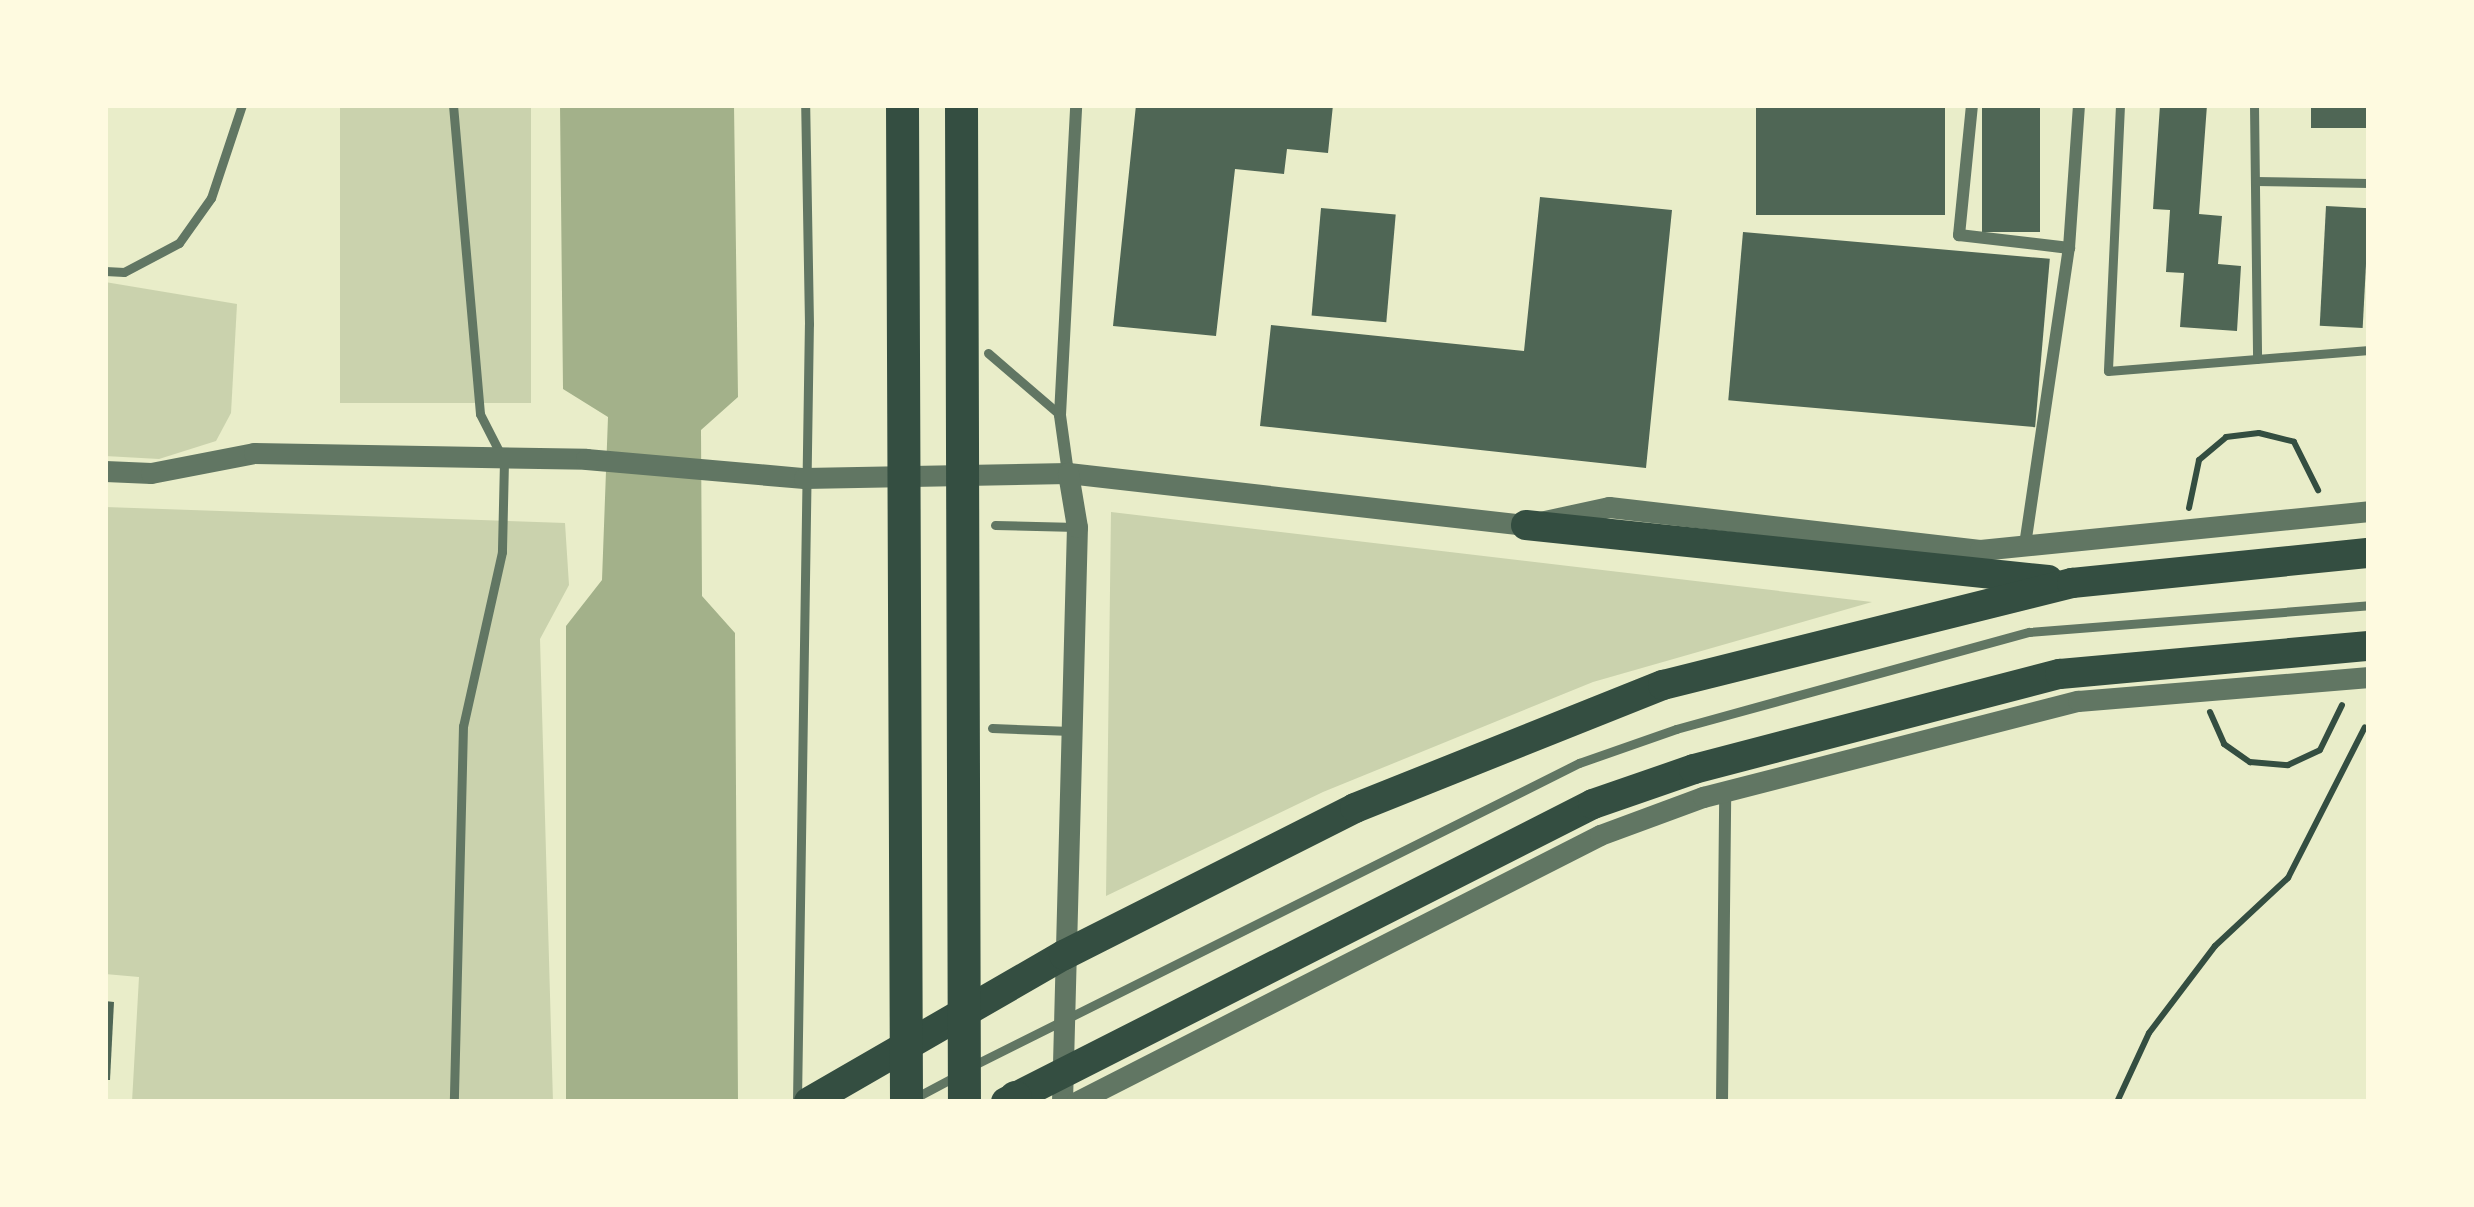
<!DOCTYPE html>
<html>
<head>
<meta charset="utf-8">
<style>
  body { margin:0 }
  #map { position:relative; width:2474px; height:1207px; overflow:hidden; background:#e9edc9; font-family:Montserrat,sans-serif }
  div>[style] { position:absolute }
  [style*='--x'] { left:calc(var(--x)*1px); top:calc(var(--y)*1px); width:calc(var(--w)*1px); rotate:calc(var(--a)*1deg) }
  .green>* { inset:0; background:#cad2ad; transform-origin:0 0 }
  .water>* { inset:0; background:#a3b18a }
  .building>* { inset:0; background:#4f6655; transform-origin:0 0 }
  .path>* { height:6px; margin:-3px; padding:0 3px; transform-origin:3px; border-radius:3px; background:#344e41 }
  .service>* { height:9px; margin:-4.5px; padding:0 4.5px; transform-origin:4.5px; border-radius:4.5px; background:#617663 }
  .minor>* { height:12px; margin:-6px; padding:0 6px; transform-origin:6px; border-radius:6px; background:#617663 }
  .tertiary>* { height:21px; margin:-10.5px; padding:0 10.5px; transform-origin:10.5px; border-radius:10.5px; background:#617663 }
  .primary>* { height:30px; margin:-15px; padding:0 15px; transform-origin:15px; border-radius:15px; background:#344e41 }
  .motorway>* { height:33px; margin:-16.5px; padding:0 16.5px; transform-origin:16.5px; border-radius:16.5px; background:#344e41 }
  span { translate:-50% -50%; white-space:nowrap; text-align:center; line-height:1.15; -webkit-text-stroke:12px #fefae0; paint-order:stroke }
  .frame { position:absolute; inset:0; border:108px solid #fefae0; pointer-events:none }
</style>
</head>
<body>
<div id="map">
  <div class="green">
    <i style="left:340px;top:105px;width:191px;height:298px"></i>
    <i style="clip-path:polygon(105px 282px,237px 304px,231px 413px,216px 441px,159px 459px,105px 456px)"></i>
    <i style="clip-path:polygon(105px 507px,565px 523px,569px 585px,540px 639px,553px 1102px,132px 1102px,139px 977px,105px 974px)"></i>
    <i style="clip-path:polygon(1111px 512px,1872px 602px,1593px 682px,1323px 792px,1106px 896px)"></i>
  </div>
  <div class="water">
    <i style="clip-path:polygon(560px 105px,734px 105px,738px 397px,701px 430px,702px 596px,735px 633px,738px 1102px,566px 1102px,566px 626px,602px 580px,608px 417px,563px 389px)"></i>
  </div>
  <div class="building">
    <i style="clip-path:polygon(1136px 105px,1333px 105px,1328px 153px,1287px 149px,1284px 174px,1235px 169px,1216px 336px,1113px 326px)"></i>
    <i style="left:1756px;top:105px;width:189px;height:110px"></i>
    <i style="left:1982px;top:105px;width:58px;height:127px"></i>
    <i style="clip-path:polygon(2160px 105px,2207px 105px,2199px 214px,2222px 216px,2218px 264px,2241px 266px,2237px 331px,2180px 327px,2184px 273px,2166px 272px,2170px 210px,2153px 209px)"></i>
    <i style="left:2311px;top:105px;width:58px;height:23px"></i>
    <i style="clip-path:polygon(1540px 197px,1672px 210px,1646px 468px,1260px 426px,1271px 325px,1524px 351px)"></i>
    <i style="left:2326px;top:206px;width:43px;height:120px;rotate:3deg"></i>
    <i style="left:1321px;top:208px;width:75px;height:108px;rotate:5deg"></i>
    <i style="left:1743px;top:232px;width:308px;height:169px;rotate:5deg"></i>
    <i style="clip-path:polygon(105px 1001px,114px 1002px,110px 1080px,105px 1080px)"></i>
  </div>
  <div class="path">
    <i style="--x:2189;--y:508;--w:49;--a:-78.2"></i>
    <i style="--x:2199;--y:460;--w:35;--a:-40"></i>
    <i style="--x:2226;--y:437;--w:33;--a:-7"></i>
    <i style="--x:2259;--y:433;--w:36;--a:14"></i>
    <i style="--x:2294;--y:442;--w:54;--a:63.4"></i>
    <i style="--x:2210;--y:712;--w:35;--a:66"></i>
    <i style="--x:2224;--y:744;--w:32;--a:35"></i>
    <i style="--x:2250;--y:762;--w:38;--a:5"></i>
    <i style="--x:2288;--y:765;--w:35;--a:-25"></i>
    <i style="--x:2320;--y:750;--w:50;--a:-63.9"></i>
    <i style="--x:2117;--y:1102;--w:76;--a:-65.1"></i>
    <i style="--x:2149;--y:1033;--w:109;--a:-52.8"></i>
    <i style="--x:2215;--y:946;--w:100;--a:-43"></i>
    <i style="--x:2288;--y:878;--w:169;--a:-63"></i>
  </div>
  <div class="service">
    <i style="--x:453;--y:105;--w:310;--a:85"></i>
    <i style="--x:480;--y:414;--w:53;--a:62.9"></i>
    <i style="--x:504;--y:461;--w:91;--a:91.3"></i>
    <i style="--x:502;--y:552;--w:178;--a:102.6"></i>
    <i style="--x:463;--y:726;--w:376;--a:91.4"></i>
    <i style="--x:2120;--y:105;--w:266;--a:92.6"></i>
    <i style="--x:2108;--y:371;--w:262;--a:-4.6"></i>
    <i style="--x:2254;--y:105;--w:254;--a:89.3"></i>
    <i style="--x:2255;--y:181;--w:114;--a:1"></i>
    <i style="--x:105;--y:271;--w:19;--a:3"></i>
    <i style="--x:124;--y:272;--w:62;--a:-27.8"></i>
    <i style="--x:179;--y:243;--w:55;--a:-54.6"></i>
    <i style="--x:211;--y:198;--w:98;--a:-71.6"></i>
    <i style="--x:988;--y:353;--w:95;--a:40.7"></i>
    <i style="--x:995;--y:525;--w:82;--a:1.4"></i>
    <i style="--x:992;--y:728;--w:79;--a:2.2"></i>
    <i style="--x:970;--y:1067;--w:681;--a:-26.53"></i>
    <i style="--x:1579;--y:763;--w:103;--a:-19.3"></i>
    <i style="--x:1676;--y:729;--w:366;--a:-15.4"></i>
    <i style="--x:2029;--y:632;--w:341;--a:-4.5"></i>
    <i style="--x:913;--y:1099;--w:49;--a:-28.1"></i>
    <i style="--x:797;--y:1101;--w:777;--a:-89.12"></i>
    <i style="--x:809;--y:324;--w:219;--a:-91"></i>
  </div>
  <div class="minor">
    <i style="--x:1972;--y:105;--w:131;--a:95.7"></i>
    <i style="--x:1959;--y:235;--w:111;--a:6.7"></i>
    <i style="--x:1068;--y:473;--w:59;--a:-97.9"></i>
    <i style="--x:1060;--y:415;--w:310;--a:-87"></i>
    <i style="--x:2025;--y:545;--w:300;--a:-81.6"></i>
    <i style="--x:2069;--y:248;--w:143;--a:-86"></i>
    <i style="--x:1722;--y:1102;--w:311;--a:-89.4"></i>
  </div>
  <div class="tertiary">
    <i style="--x:105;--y:471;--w:46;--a:2.5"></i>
    <i style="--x:151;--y:473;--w:105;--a:-11"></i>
    <i style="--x:254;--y:453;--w:332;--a:1"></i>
    <i style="--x:586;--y:459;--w:219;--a:5"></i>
    <i style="--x:804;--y:478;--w:264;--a:-1.1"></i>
    <i style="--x:1068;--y:473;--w:461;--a:6.5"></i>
    <i style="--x:1526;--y:525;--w:85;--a:-12.2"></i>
    <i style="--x:1609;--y:507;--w:373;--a:6.6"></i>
    <i style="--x:1980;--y:550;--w:391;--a:-5.7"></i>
    <i style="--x:1062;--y:1102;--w:575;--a:-88.51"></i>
    <i style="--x:1077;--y:527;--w:55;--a:-99.5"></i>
    <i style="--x:1076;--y:1102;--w:588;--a:-27"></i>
    <i style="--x:1600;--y:835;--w:110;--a:-20.3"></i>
    <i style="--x:1703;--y:797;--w:387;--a:-14.4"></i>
    <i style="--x:2078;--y:701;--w:292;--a:-4.7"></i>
  </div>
  <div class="primary">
    <i style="--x:1526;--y:525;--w:525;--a:6.01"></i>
    <i style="--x:809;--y:1102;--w:294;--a:-30"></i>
    <i style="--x:1064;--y:955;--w:326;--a:-26.8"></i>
    <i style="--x:1355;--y:808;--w:332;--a:-21.8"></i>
    <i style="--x:1663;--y:685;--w:422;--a:-14"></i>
    <i style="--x:2072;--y:583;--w:299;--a:-5.8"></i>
    <i style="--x:1006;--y:1102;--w:658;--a:-26.92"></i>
    <i style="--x:1593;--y:804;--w:107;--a:-19.1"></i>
    <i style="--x:1694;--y:769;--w:378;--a:-14.6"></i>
    <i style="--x:2060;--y:674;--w:310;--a:-5.2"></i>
  </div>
  <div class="motorway">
    <i style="--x:902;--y:105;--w:997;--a:89.77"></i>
    <i style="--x:961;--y:105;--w:997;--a:89.83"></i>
    <i style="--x:1015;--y:1097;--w:5;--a:90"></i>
  </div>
  <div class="frame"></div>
</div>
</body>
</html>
